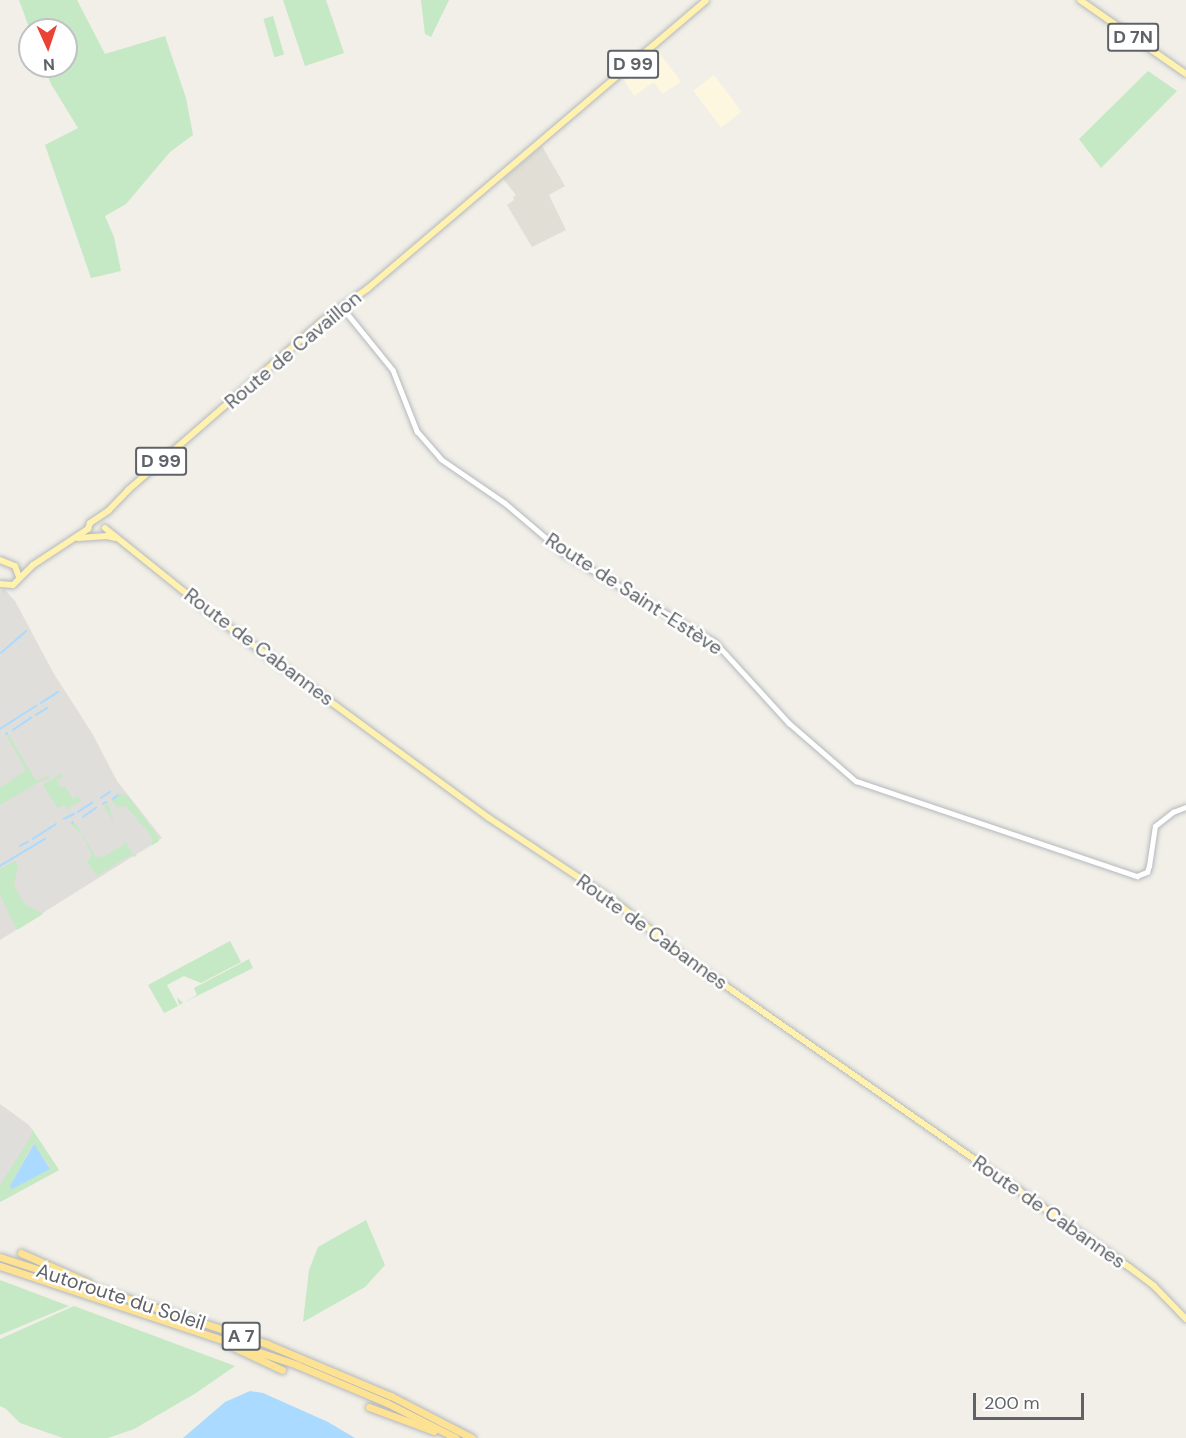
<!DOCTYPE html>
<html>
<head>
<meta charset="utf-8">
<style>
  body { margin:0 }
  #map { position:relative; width:1186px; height:1438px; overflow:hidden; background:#f1efe8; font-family:"DM Sans",sans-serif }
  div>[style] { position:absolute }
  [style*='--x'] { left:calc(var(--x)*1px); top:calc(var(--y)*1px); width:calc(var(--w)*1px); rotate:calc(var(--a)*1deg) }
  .commercial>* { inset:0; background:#fef7e0; transform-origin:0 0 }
  .industrial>* { inset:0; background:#e0deda }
  .education>* { inset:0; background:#e1ded6 }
  .green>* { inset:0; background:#c5e8c5; transform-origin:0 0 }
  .water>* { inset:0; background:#aadaff }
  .stream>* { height:1.5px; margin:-0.75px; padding:0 0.75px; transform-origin:0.75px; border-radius:0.75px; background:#aadaff }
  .roads { filter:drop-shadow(0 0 2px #b5b8bc) drop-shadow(0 0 2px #b5b8bc) }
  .minor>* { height:4.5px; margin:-2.25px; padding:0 2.25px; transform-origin:2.25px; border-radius:2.25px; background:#fff }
  .major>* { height:6px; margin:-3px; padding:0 3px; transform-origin:3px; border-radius:3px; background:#fff2af }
  .highway>* { height:7px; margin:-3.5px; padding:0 3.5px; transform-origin:3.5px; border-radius:3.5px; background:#fde293 }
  span { translate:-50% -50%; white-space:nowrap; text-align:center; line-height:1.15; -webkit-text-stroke:5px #fff; paint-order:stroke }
  .shield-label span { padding:2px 4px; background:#fff; border:2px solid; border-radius:4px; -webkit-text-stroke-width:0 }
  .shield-label { font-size:18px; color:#5f6368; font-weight:700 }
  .street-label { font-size:20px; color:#5f6368 }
  .north { position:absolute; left:18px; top:18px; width:60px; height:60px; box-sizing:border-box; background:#fff; border:2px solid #bfc1c3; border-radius:50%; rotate:177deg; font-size:16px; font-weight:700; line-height:24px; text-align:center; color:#5f6368 }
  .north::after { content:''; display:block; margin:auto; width:21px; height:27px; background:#ea4335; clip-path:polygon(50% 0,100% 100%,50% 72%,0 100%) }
  .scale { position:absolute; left:973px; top:1393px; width:111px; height:27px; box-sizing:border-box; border:3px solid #5f6368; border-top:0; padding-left:8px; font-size:18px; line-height:21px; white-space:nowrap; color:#5f6368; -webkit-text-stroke:4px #fff; paint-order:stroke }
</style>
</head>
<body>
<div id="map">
  <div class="commercial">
    <i style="clip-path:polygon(656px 48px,681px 82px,662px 94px,654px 82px,634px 96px,622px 77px)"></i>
    <i style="left:714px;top:75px;width:46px;height:26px;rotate:53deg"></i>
  </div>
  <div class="industrial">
    <i style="clip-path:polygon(4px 589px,15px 601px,54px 674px,92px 733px,117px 781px,162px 838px,0 940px,0 591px)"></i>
    <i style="clip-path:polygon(0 1104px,29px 1125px,59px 1170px,0 1202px)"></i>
  </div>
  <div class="education">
    <i style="clip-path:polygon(542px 146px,565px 186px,549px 195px,566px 230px,532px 247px,507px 205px,514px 200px,513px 197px,516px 195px,503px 179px)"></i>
  </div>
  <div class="green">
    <i style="clip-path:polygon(19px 0,77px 0,105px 54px,165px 36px,186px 98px,193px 135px,170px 152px,126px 204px,105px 216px,114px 237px,121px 271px,91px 278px,45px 145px,78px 128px,51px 84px,44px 66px,66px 66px,66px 30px,30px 30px)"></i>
    <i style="clip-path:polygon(283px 0,326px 0,344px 53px,305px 66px)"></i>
    <i style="clip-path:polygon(421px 0,449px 0,431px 37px,425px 34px)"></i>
    <i style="left:273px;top:16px;width:40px;height:10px;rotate:74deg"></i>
    <i style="clip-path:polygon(1148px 71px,1177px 91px,1101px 168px,1079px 139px)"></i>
    <i style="clip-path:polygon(7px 732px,36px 781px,51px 775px,50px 778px,37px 783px,0 805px,0 788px,26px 770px,5px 733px)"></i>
    <i style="clip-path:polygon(61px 774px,63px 777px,57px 781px,61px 788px,65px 786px,73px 799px,78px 796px,81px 801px,70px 806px,69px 810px,64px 805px,58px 808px,43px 785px)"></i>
    <i style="clip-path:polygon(121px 794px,128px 796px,159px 838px,159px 841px,134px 857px,132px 854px,97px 876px,87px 862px,92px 855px,81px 833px,71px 825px,72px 822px,76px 824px,96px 857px,105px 856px,126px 843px,104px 806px,108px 803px,114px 823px,133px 854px,137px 855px,152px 845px,152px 837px,126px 806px,117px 807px,112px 801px,111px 798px)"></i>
    <i style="clip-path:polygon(15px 861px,18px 866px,14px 884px,18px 893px,26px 905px,43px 914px,17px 930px,0 895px,0 869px)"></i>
    <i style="clip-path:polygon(230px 941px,241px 962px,201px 983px,184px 976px,167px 985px,178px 1006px,164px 1013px,148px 985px)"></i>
    <i style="clip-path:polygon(249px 959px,253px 968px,179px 1005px,177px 997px,183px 1003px,197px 995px,194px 988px)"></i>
    <i style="clip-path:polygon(evenodd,32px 1129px,59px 1170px,0 1202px,0 1185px,32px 1135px,32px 1129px,33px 1144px,50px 1166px,10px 1186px,32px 1145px,33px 1144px)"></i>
    <i style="clip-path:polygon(366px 1220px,385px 1265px,365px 1287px,303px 1322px,309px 1270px,318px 1247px)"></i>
    <i style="clip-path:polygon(0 1280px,69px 1306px,0 1335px)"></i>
    <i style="clip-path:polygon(74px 1306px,235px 1366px,196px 1393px,134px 1429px,108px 1438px,63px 1438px,20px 1423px,6px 1409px,0 1406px,0 1339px)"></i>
  </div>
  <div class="water">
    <i style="clip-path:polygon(34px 1144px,50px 1169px,12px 1189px,10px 1186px)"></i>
    <i style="clip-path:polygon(250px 1391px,263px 1393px,328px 1422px,355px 1438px,183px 1438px,225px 1402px)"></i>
  </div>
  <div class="stream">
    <i style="--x:1;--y:653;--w:33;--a:-41"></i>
    <i style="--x:41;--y:703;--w:20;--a:-33"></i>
    <i style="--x:36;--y:715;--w:13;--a:-32"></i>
    <i style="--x:0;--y:729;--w:43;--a:-32.6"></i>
    <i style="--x:13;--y:730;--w:22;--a:-34"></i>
    <i style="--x:6;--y:734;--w:1;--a:-45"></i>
    <i style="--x:101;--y:798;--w:11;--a:-34"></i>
    <i style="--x:113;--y:799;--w:6;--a:-39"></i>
    <i style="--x:103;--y:804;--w:4;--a:-27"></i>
    <i style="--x:78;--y:812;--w:17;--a:-33"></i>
    <i style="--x:83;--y:817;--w:16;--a:-35"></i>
    <i style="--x:64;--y:819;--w:11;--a:-27"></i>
    <i style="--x:72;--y:823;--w:1;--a:-45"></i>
    <i style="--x:33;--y:839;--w:27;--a:-33"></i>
    <i style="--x:20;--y:846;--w:9;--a:-27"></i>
    <i style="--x:0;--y:866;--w:52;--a:-31"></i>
  </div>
  <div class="roads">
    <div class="minor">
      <i style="--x:342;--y:307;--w:81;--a:51"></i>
      <i style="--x:393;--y:370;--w:66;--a:68.5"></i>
      <i style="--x:417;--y:431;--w:37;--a:49"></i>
      <i style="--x:441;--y:459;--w:78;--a:34.5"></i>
      <i style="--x:505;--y:503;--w:79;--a:40.4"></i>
      <i style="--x:565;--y:554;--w:174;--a:30.4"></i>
      <i style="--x:715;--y:642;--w:110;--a:47.6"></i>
      <i style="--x:789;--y:723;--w:89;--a:40.9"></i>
      <i style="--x:856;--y:781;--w:297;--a:18.7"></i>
      <i style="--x:1137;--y:876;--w:11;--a:-22"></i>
      <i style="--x:1147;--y:872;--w:6;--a:-72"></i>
      <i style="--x:1149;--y:866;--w:40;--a:-81.5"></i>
      <i style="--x:1155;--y:826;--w:23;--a:-38"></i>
      <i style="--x:1173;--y:812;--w:14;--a:-21"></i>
    </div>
    <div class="major">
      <i style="--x:1080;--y:0;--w:129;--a:34.9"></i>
      <i style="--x:105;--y:528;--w:145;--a:38.8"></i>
      <i style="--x:218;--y:619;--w:336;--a:36.3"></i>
      <i style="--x:489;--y:818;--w:149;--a:33.5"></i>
      <i style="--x:613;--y:900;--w:98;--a:38.4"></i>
      <i style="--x:690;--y:961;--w:535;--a:34.88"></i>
      <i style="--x:1129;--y:1267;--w:31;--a:37"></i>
      <i style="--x:1154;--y:1286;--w:46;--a:45.9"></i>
      <i style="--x:78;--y:538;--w:29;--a:-4"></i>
      <i style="--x:107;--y:536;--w:8;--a:14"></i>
      <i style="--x:0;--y:560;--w:16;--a:22"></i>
      <i style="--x:15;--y:566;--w:12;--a:70"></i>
      <i style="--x:0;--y:584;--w:13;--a:4"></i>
      <i style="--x:13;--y:585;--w:28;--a:-45"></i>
      <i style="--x:33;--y:565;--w:66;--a:-33.2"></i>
      <i style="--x:88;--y:529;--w:6;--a:-72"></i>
      <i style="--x:90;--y:523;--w:23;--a:-34"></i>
      <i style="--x:109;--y:510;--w:28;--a:-46"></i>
      <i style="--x:128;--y:490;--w:256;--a:-41"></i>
      <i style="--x:321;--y:322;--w:57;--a:-35.7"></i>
      <i style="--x:367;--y:289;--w:445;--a:-40.4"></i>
    </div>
    <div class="highway">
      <i style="--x:21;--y:1253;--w:74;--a:23.8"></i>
      <i style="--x:0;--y:1257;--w:281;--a:18"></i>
      <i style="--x:267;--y:1344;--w:134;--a:22.8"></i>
      <i style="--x:391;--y:1396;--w:91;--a:27.4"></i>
      <i style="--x:0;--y:1266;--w:313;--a:18.4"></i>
      <i style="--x:297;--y:1365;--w:98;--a:22.9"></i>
      <i style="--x:387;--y:1403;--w:77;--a:26.9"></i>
      <i style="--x:225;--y:1343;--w:63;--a:25.3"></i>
      <i style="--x:369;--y:1407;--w:69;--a:20.3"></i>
    </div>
  </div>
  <div class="shield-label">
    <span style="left:1133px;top:37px">D 7N</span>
    <span style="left:633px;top:64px">D 99</span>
    <span style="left:161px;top:461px">D 99</span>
    <span style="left:241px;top:1336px">A 7</span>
  </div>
  <div class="street-label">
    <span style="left:293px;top:350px;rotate:-40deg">Route de Cavaillon</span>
    <span style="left:634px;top:594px;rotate:33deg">Route de Saint-Estève</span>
    <span style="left:259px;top:647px;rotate:37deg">Route de Cabannes</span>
    <span style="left:652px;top:932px;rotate:36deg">Route de Cabannes</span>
    <span style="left:1049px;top:1212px;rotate:35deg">Route de Cabannes</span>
    <span style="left:121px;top:1297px;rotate:18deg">Autoroute du Soleil</span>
  </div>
  <div class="north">N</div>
  <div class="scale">200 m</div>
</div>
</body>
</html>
